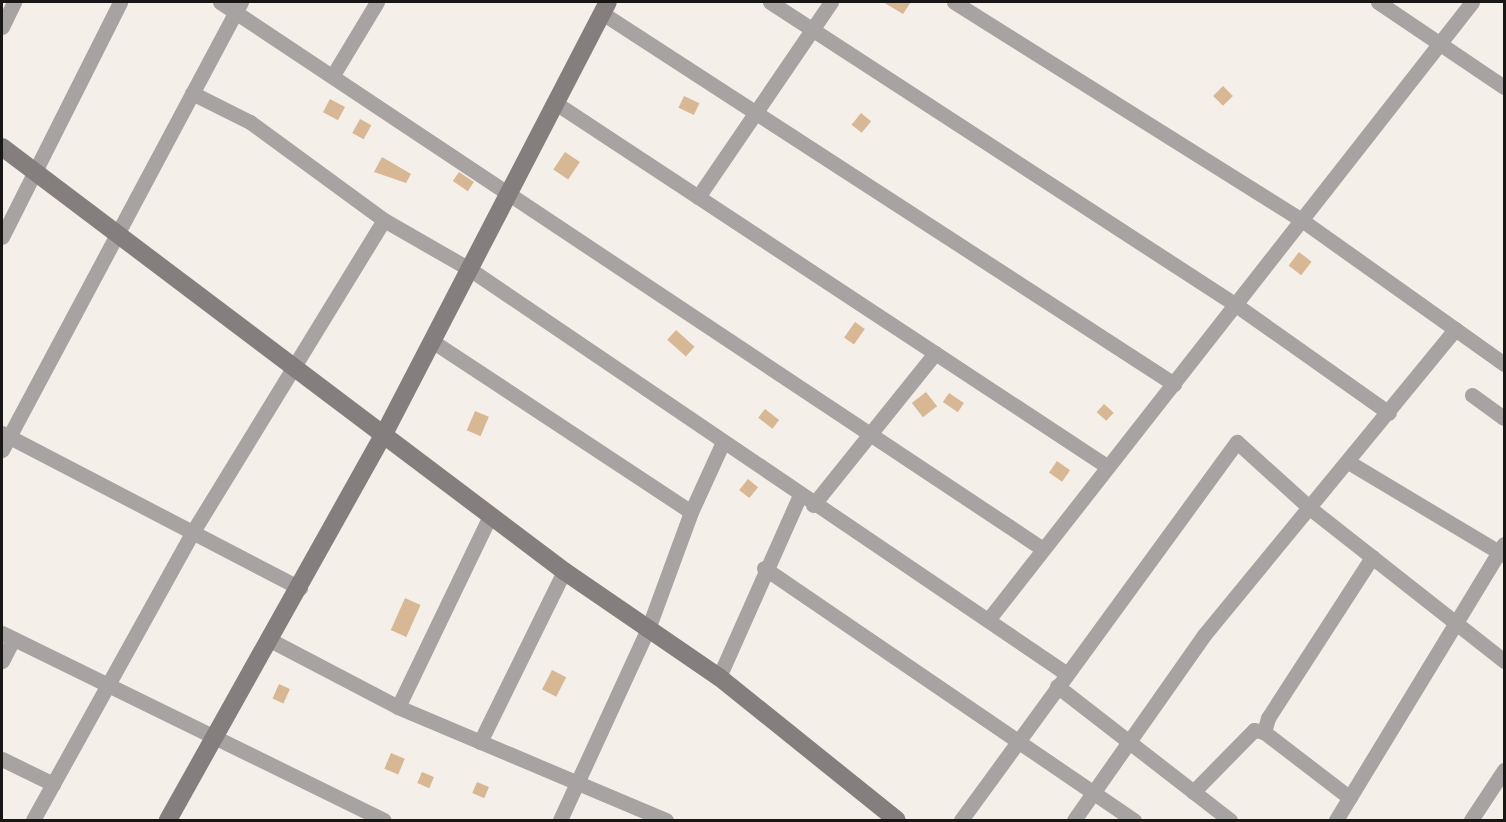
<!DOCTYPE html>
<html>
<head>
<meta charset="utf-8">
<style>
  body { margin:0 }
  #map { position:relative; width:1506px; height:822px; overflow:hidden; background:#f5efe9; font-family:"Work Sans",sans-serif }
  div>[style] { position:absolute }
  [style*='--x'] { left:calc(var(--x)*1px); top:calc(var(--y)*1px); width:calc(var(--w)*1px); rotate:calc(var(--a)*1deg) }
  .building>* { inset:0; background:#d8b795; transform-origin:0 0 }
  .street>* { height:15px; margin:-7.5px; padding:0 7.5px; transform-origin:7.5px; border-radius:7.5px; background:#a7a3a3 }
  .secondary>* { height:18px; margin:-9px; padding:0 9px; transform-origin:9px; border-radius:9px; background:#847e7e }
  span { translate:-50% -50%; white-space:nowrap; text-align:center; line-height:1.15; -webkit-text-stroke:4.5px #fffdfc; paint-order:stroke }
  .frame { position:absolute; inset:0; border:3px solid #191715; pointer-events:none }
</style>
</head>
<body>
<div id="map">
  <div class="building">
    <i style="clip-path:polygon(883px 2px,911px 2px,903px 14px)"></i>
    <i style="left:1223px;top:86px;width:14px;height:14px;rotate:45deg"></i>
    <i style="left:684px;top:96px;width:17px;height:13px;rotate:25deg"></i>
    <i style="left:330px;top:99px;width:17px;height:15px;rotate:28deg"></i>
    <i style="left:861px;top:113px;width:13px;height:15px;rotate:39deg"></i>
    <i style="left:360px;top:119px;width:13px;height:16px;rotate:29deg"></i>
    <i style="left:565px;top:152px;width:18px;height:21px;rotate:34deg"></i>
    <i style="clip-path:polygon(382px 157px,411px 174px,406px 183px,374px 172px)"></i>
    <i style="left:459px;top:172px;width:18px;height:11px;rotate:34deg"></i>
    <i style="left:1299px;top:252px;width:16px;height:17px;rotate:38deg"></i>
    <i style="left:855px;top:322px;width:12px;height:19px;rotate:35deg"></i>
    <i style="left:676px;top:330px;width:25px;height:13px;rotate:42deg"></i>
    <i style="left:926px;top:392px;width:18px;height:18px;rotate:52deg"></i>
    <i style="left:949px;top:393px;width:18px;height:11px;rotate:34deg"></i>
    <i style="left:1104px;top:404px;width:13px;height:11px;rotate:42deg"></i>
    <i style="left:765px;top:409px;width:18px;height:11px;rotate:38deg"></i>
    <i style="left:475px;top:411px;width:15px;height:21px;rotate:23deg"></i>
    <i style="left:1057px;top:461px;width:16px;height:14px;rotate:35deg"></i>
    <i style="left:748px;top:479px;width:13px;height:14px;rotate:39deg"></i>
    <i style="left:405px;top:598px;width:17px;height:35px;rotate:24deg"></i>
    <i style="left:552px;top:670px;width:16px;height:22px;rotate:27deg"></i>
    <i style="left:279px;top:684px;width:12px;height:16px;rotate:24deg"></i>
    <i style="left:391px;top:753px;width:15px;height:17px;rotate:23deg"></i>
    <i style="left:422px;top:772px;width:13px;height:12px;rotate:23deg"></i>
    <i style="left:477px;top:782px;width:13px;height:12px;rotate:23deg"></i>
  </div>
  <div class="street">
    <i style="--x:220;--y:2;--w:988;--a:33.61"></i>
    <i style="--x:770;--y:2;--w:556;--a:33.03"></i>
    <i style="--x:1236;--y:305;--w:187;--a:35.2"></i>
    <i style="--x:954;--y:2;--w:412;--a:32.1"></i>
    <i style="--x:1303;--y:221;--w:247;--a:35.4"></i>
    <i style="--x:1378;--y:2;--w:152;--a:34"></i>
    <i style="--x:602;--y:13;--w:682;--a:32.97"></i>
    <i style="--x:2;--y:27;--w:28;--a:-64"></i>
    <i style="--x:333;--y:75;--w:85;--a:-58.9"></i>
    <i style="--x:192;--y:93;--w:65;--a:26.6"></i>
    <i style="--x:250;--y:122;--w:166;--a:36.2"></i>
    <i style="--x:384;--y:220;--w:100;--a:29.9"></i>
    <i style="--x:471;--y:270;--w:720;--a:34.13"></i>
    <i style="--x:554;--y:102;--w:663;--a:33.38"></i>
    <i style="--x:698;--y:197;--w:236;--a:-55.7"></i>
    <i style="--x:2;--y:237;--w:263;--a:-63.3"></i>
    <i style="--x:432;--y:341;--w:310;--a:33.4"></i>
    <i style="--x:1472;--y:395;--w:39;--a:36"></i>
    <i style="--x:2;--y:433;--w:336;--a:27.5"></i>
    <i style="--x:2;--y:450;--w:508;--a:-61.92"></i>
    <i style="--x:1350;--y:463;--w:179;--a:30.9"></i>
    <i style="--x:813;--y:505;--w:195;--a:-51.2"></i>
    <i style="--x:764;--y:568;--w:448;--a:34.3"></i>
    <i style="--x:988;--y:620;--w:785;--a:-51.93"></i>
    <i style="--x:2;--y:633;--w:425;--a:26.1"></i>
    <i style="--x:272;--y:641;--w:142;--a:27.6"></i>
    <i style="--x:398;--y:707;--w:291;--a:22.9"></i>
    <i style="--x:2;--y:661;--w:25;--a:-63"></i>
    <i style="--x:719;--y:677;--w:197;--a:-66"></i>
    <i style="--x:1057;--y:686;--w:219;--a:37.8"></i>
    <i style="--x:398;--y:707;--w:214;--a:-64.3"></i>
    <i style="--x:1264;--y:732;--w:108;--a:37.5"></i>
    <i style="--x:480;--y:742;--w:191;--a:-63.8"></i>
    <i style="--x:2;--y:759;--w:57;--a:26.1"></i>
    <i style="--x:1193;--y:792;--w:87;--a:-45.5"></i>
    <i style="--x:1254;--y:730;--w:10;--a:11"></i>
    <i style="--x:1264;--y:732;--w:15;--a:-74"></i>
    <i style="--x:1268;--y:718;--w:192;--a:-57.1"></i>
    <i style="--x:33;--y:820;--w:328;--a:-61"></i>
    <i style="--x:192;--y:533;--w:367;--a:-58.5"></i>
    <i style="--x:560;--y:820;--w:210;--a:-65.3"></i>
    <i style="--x:648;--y:629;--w:125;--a:-69.8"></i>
    <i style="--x:691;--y:512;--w:77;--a:-65.4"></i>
    <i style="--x:961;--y:820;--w:468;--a:-53.9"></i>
    <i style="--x:1237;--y:442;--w:100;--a:42.2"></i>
    <i style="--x:1311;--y:509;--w:246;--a:38.2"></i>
    <i style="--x:1074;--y:820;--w:226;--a:-54.9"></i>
    <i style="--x:1204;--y:635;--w:396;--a:-50.6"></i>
    <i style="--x:1336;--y:820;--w:323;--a:-58.7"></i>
    <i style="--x:1471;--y:820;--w:60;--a:-56.6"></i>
  </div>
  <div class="secondary">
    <i style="--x:2;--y:147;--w:704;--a:37.03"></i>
    <i style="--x:564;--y:571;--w:188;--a:34.4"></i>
    <i style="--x:719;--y:677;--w:228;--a:38.8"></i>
    <i style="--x:168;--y:820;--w:445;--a:-60.8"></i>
    <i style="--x:385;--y:432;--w:484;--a:-62.6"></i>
  </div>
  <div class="frame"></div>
</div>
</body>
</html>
